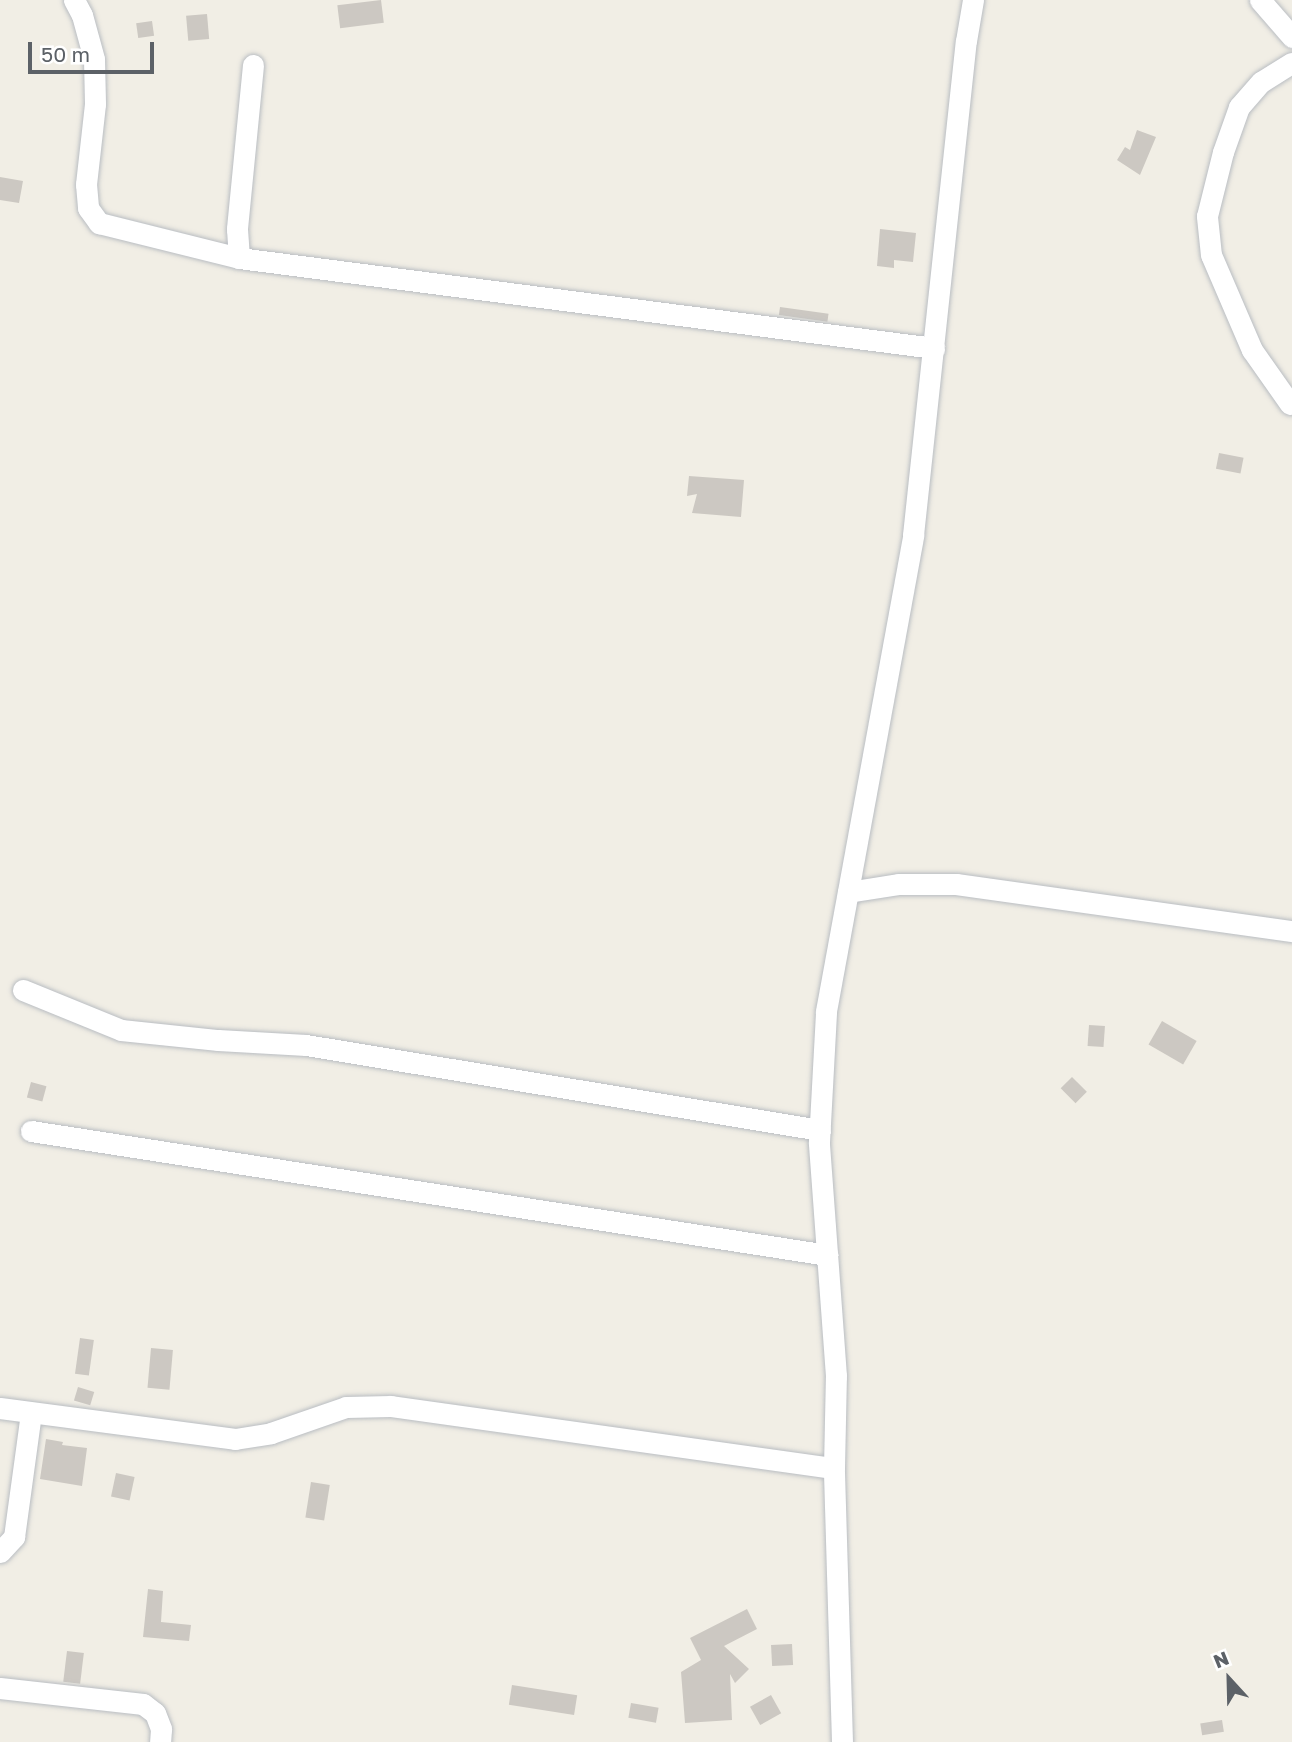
<!DOCTYPE html>
<html>
<head>
<meta charset="utf-8">
<style>
  body { margin:0 }
  #map { position:relative; width:1292px; height:1742px; overflow:hidden; background:#f1eee5; font-family:"Golos Text",sans-serif }
  div>[style] { position:absolute }
  [style*='--x'] { left:calc(var(--x)*1px); top:calc(var(--y)*1px); width:calc(var(--w)*1px); rotate:calc(var(--a)*1deg) }
  .building>* { inset:0; background:#ccc8c2; transform-origin:0 0 }
  .roads { filter:drop-shadow(0 0 2px #b9bdc2) drop-shadow(0 0 2px #b9bdc2) }
  .minor>* { height:21px; margin:-10.5px; padding:0 10.5px; transform-origin:10.5px; border-radius:10.5px; background:#fff }
  span { translate:-50% -50%; white-space:nowrap; text-align:center; line-height:1.15; -webkit-text-stroke:5px #fff; paint-order:stroke }
  .north { position:absolute; left:1194px; top:1644px; width:70px; height:70px; -webkit-text-stroke:5px #fff; paint-order:stroke; rotate:338deg; font-size:19px; font-weight:700; line-height:28px; text-align:center; color:#5c6167 }
  .north::after { content:''; display:block; margin:auto; width:24px; height:32px; background:#5c6167; clip-path:polygon(50% 0,100% 100%,50% 72%,0 100%) }
  .scale { position:absolute; left:28px; top:42px; width:126px; height:32px; box-sizing:border-box; border:4px solid #5c6167; border-top:0; padding-left:9px; font-size:21px; line-height:24px; white-space:nowrap; color:#5c6167; -webkit-text-stroke:5px #fff; paint-order:stroke }
</style>
</head>
<body>
<div id="map">
  <div class="building">
    <i style="left:381px;top:0;width:23px;height:44px;rotate:83deg"></i>
    <i style="left:207px;top:14px;width:25px;height:21px;rotate:85deg"></i>
    <i style="left:152px;top:21px;width:15px;height:16px;rotate:82deg"></i>
    <i style="clip-path:polygon(1137px 130px,1156px 137px,1140px 175px,1117px 160px,1125px 147px,1130px 150px)"></i>
    <i style="clip-path:polygon(0 177px,23px 181px,19px 203px,0 200px)"></i>
    <i style="clip-path:polygon(880px 229px,916px 233px,913px 262px,894px 260px,894px 268px,877px 266px)"></i>
    <i style="left:780px;top:307px;width:49px;height:8px;rotate:8deg"></i>
    <i style="left:1219px;top:453px;width:25px;height:16px;rotate:11deg"></i>
    <i style="clip-path:polygon(689px 476px,744px 480px,741px 517px,692px 513px,697px 494px,687px 496px)"></i>
    <i style="left:1162px;top:1021px;width:40px;height:27px;rotate:30deg"></i>
    <i style="left:1089px;top:1025px;width:16px;height:21px;rotate:4deg"></i>
    <i style="left:1072px;top:1077px;width:21px;height:16px;rotate:45deg"></i>
    <i style="left:31px;top:1082px;width:16px;height:16px;rotate:15deg"></i>
    <i style="left:80px;top:1338px;width:14px;height:36px;rotate:8deg"></i>
    <i style="left:151px;top:1348px;width:22px;height:40px;rotate:5deg"></i>
    <i style="left:78px;top:1387px;width:17px;height:14px;rotate:17deg"></i>
    <i style="clip-path:polygon(46px 1439px,63px 1442px,62px 1445px,87px 1448px,82px 1486px,40px 1479px)"></i>
    <i style="left:116px;top:1473px;width:19px;height:24px;rotate:12deg"></i>
    <i style="left:311px;top:1482px;width:19px;height:36px;rotate:9deg"></i>
    <i style="clip-path:polygon(148px 1589px,163px 1591px,161px 1622px,191px 1625px,189px 1641px,143px 1637px)"></i>
    <i style="clip-path:polygon(747px 1609px,757px 1629px,724px 1646px,749px 1669px,735px 1683px,730px 1674px,732px 1720px,685px 1723px,681px 1672px,701px 1660px,690px 1638px)"></i>
    <i style="left:792px;top:1644px;width:21px;height:21px;rotate:87deg"></i>
    <i style="left:67px;top:1651px;width:17px;height:31px;rotate:7deg"></i>
    <i style="left:512px;top:1685px;width:66px;height:20px;rotate:9deg"></i>
    <i style="left:771px;top:1695px;width:21px;height:24px;rotate:61deg"></i>
    <i style="left:631px;top:1703px;width:28px;height:15px;rotate:10deg"></i>
    <i style="left:1222px;top:1720px;width:12px;height:22px;rotate:81deg"></i>
  </div>
  <div class="roads">
    <div class="minor">
      <i style="--x:74;--y:0;--w:17;--a:62"></i>
      <i style="--x:82;--y:15;--w:46;--a:74.7"></i>
      <i style="--x:94;--y:59;--w:45;--a:88.7"></i>
      <i style="--x:95;--y:104;--w:81;--a:96.4"></i>
      <i style="--x:86;--y:184;--w:24;--a:85"></i>
      <i style="--x:88;--y:208;--w:19;--a:54"></i>
      <i style="--x:99;--y:223;--w:144;--a:14"></i>
      <i style="--x:1260;--y:0;--w:49;--a:49.1"></i>
      <i style="--x:253;--y:65;--w:165;--a:95.6"></i>
      <i style="--x:237;--y:229;--w:29;--a:86"></i>
      <i style="--x:239;--y:258;--w:701;--a:7.38"></i>
      <i style="--x:1290;--y:404;--w:66;--a:-125.1"></i>
      <i style="--x:1252;--y:350;--w:103;--a:-113.3"></i>
      <i style="--x:1211;--y:255;--w:39;--a:-96"></i>
      <i style="--x:1207;--y:216;--w:66;--a:-76"></i>
      <i style="--x:1223;--y:152;--w:48;--a:-70.4"></i>
      <i style="--x:1239;--y:107;--w:33;--a:-49"></i>
      <i style="--x:1261;--y:82;--w:36;--a:-32"></i>
      <i style="--x:848;--y:892;--w:52;--a:-8.9"></i>
      <i style="--x:899;--y:884;--w:57;--a:0"></i>
      <i style="--x:956;--y:884;--w:339;--a:8"></i>
      <i style="--x:23;--y:990;--w:106;--a:22.2"></i>
      <i style="--x:121;--y:1030;--w:98;--a:5.9"></i>
      <i style="--x:218;--y:1040;--w:88;--a:3.3"></i>
      <i style="--x:306;--y:1045;--w:521;--a:9.39"></i>
      <i style="--x:31;--y:1131;--w:806;--a:8.85"></i>
      <i style="--x:0;--y:1408;--w:237;--a:7.5"></i>
      <i style="--x:235;--y:1439;--w:36;--a:-9"></i>
      <i style="--x:271;--y:1433;--w:79;--a:-19.1"></i>
      <i style="--x:346;--y:1407;--w:45;--a:-1.3"></i>
      <i style="--x:391;--y:1406;--w:447;--a:8"></i>
      <i style="--x:0;--y:1552;--w:21;--a:-47"></i>
      <i style="--x:14;--y:1537;--w:125;--a:-82.2"></i>
      <i style="--x:0;--y:1688;--w:144;--a:6.4"></i>
      <i style="--x:143;--y:1704;--w:15;--a:37"></i>
      <i style="--x:155;--y:1713;--w:17;--a:69"></i>
      <i style="--x:161;--y:1729;--w:13;--a:94"></i>
      <i style="--x:842;--y:1742;--w:274;--a:-91.7"></i>
      <i style="--x:834;--y:1468;--w:92;--a:-88.8"></i>
      <i style="--x:836;--y:1376;--w:235;--a:-94.2"></i>
      <i style="--x:819;--y:1142;--w:131;--a:-86.9"></i>
      <i style="--x:826;--y:1011;--w:484;--a:-79.6"></i>
      <i style="--x:913;--y:535;--w:497;--a:-83.9"></i>
      <i style="--x:966;--y:41;--w:42;--a:-80.3"></i>
    </div>
  </div>
  <div class="north">N</div>
  <div class="scale">50 m</div>
</div>
</body>
</html>
